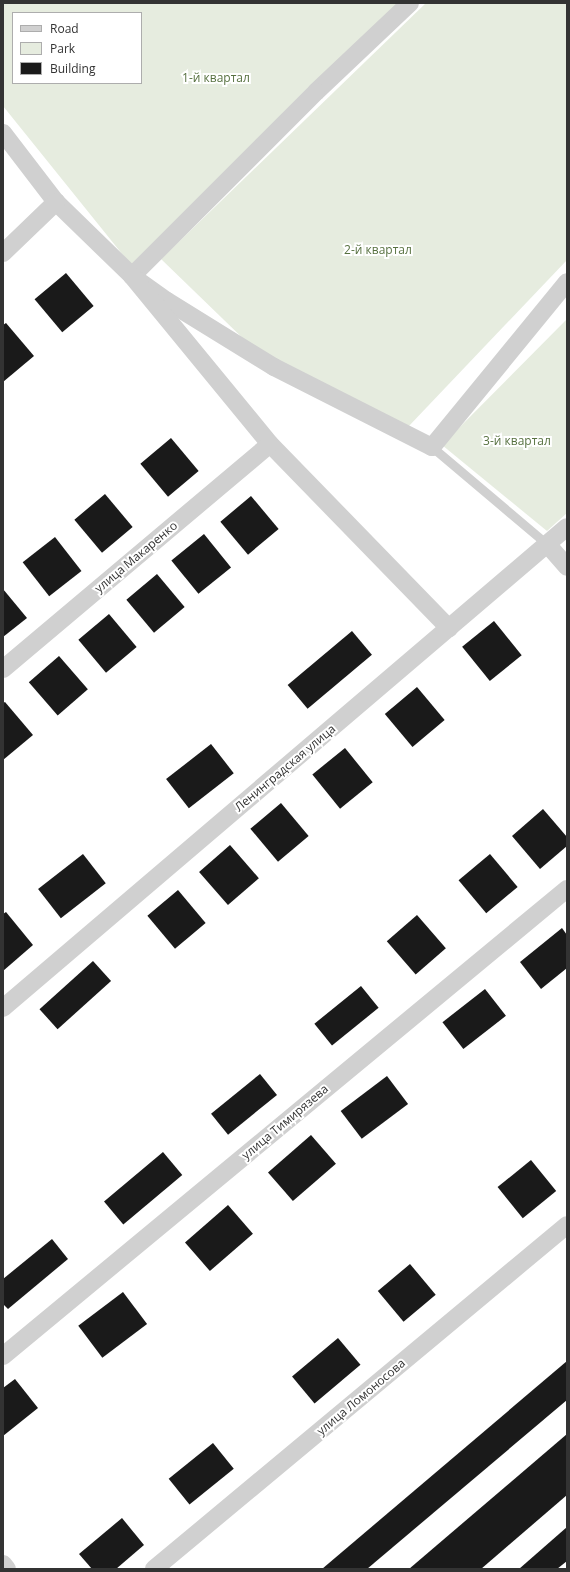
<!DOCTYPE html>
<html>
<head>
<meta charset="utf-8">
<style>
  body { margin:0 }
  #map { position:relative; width:570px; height:1572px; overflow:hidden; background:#fff; font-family:"Open Sans",sans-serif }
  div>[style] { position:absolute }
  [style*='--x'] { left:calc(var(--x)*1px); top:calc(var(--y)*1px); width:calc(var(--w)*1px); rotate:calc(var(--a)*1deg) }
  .green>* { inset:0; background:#e6ecdf }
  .building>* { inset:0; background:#1a1a1a; transform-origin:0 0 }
  .lane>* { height:9px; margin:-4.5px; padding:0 4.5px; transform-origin:4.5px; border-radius:4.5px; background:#d0d0d0 }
  .street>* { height:18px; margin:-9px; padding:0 9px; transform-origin:9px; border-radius:9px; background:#d0d0d0 }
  span { translate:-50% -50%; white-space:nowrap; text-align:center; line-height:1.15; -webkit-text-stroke:4px #fff; paint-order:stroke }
  .park-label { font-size:12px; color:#56703f }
  .street-label { font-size:12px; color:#333 }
  .frame { position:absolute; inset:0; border:4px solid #333; pointer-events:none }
  .legend { position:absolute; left:12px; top:12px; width:130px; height:72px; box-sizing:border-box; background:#fff; border:1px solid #adadad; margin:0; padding:5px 7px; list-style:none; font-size:12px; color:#333 }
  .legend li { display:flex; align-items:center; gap:8px; height:20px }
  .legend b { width:20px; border:1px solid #adadad }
</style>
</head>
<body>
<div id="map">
  <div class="green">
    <i style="clip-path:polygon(evenodd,3px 3px,403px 3px,131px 265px,3px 106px,3px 3px,13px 13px,141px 13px,141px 83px,13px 83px,13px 13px)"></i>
    <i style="clip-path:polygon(426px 3px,567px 3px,567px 260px,408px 427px,255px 350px,161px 259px)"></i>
    <i style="clip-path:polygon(567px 319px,567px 513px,547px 531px,442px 445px)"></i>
  </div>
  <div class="building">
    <i style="left:66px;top:273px;width:43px;height:41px;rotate:50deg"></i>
    <i style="clip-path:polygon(6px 323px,34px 356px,3px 382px,3px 325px)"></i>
    <i style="left:171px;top:438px;width:43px;height:40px;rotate:50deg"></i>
    <i style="left:105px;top:494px;width:43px;height:40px;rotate:50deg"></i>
    <i style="left:251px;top:496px;width:43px;height:40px;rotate:50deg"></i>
    <i style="left:204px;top:534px;width:43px;height:42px;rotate:51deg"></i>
    <i style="left:55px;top:537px;width:43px;height:41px;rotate:52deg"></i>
    <i style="left:157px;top:574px;width:43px;height:40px;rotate:50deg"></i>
    <i style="clip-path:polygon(3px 589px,27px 618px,3px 637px)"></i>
    <i style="left:109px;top:614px;width:43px;height:40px;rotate:50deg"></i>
    <i style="left:494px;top:621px;width:44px;height:41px;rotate:51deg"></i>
    <i style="left:352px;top:631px;width:31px;height:84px;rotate:50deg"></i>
    <i style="left:59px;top:656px;width:44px;height:40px;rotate:49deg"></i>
    <i style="left:417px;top:687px;width:43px;height:42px;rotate:50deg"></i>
    <i style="clip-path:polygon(5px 702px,33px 735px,3px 760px,3px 703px)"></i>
    <i style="left:211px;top:744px;width:37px;height:57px;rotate:52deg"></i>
    <i style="left:345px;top:748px;width:44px;height:42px;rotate:51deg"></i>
    <i style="left:281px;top:803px;width:43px;height:40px;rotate:50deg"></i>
    <i style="clip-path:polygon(543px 809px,567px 837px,567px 846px,540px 869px,512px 836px)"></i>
    <i style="left:230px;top:845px;width:44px;height:41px;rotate:49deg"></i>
    <i style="left:83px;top:854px;width:37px;height:57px;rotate:52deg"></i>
    <i style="left:490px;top:854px;width:43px;height:41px;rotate:50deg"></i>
    <i style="left:178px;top:890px;width:43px;height:40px;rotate:50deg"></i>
    <i style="clip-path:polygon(6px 912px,33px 945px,3px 971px,3px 914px)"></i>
    <i style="left:417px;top:915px;width:44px;height:40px;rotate:49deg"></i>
    <i style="clip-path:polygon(562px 928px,567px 935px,567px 968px,541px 989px,520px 962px)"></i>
    <i style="left:93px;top:961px;width:27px;height:72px;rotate:48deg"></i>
    <i style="left:361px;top:986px;width:28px;height:60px;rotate:51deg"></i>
    <i style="left:485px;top:989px;width:34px;height:54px;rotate:52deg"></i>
    <i style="left:260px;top:1074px;width:27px;height:63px;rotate:51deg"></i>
    <i style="left:387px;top:1076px;width:35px;height:58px;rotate:53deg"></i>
    <i style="left:311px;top:1135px;width:38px;height:57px;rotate:49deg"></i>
    <i style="left:163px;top:1152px;width:30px;height:77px;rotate:50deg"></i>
    <i style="left:531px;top:1160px;width:40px;height:43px;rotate:51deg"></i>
    <i style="left:228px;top:1205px;width:38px;height:57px;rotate:49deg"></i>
    <i style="clip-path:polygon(52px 1239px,68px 1259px,8px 1309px,3px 1304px,3px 1279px)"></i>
    <i style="left:410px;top:1264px;width:40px;height:42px;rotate:50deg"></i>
    <i style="left:123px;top:1292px;width:40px;height:56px;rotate:53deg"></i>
    <i style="left:338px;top:1338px;width:35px;height:60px;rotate:50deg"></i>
    <i style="clip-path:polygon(567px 1361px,567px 1400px,367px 1569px,322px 1569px)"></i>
    <i style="clip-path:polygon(15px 1379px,38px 1408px,3px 1436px,3px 1388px)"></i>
    <i style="clip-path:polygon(567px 1434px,567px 1495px,481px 1569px,409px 1569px)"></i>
    <i style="left:213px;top:1443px;width:33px;height:57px;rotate:51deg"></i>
    <i style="clip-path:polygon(122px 1518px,144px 1545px,116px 1569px,92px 1569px,79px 1554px)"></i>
    <i style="clip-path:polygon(567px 1527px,567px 1561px,557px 1569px,519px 1569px)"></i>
  </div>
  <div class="lane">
    <i style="--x:432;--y:447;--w:152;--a:40.2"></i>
  </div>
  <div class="street">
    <i style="--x:410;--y:3;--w:129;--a:136.6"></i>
    <i style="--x:316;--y:92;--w:260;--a:135"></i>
    <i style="--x:132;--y:276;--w:43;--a:35.5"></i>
    <i style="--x:167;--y:301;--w:126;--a:31.7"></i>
    <i style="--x:274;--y:367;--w:177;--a:26.9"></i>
    <i style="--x:432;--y:447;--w:213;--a:-50.7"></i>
    <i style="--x:3;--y:133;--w:87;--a:52.5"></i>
    <i style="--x:56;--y:202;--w:106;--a:44.2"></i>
    <i style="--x:132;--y:276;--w:217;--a:50.6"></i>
    <i style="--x:270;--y:444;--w:257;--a:45.8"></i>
    <i style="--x:3;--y:253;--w:74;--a:-43.9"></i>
    <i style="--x:548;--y:545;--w:29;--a:49"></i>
    <i style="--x:3;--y:669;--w:349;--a:-40.1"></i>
    <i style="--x:3;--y:1008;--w:741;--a:-40.46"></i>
    <i style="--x:3;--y:1356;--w:732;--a:-39.63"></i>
    <i style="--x:3;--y:1564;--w:6;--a:51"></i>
    <i style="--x:154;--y:1569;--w:537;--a:-39.79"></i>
  </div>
  <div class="park-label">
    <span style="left:216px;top:78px">1-й квартал</span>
    <span style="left:378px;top:250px">2-й квартал</span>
    <span style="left:517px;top:441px">3-й квартал</span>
  </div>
  <div class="street-label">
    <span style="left:136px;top:557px;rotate:-40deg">улица Макаренко</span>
    <span style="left:285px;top:768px;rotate:-40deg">Ленинградская улица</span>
    <span style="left:285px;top:1122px;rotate:-40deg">улица Тимирязева</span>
    <span style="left:361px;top:1397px;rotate:-40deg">улица Ломоносова</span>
  </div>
  <div class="frame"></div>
  <ul class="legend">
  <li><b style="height:5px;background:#d0d0d0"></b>Road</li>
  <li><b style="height:11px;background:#e6ecdf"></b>Park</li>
  <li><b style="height:11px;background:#1a1a1a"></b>Building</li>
  </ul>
</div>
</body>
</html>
